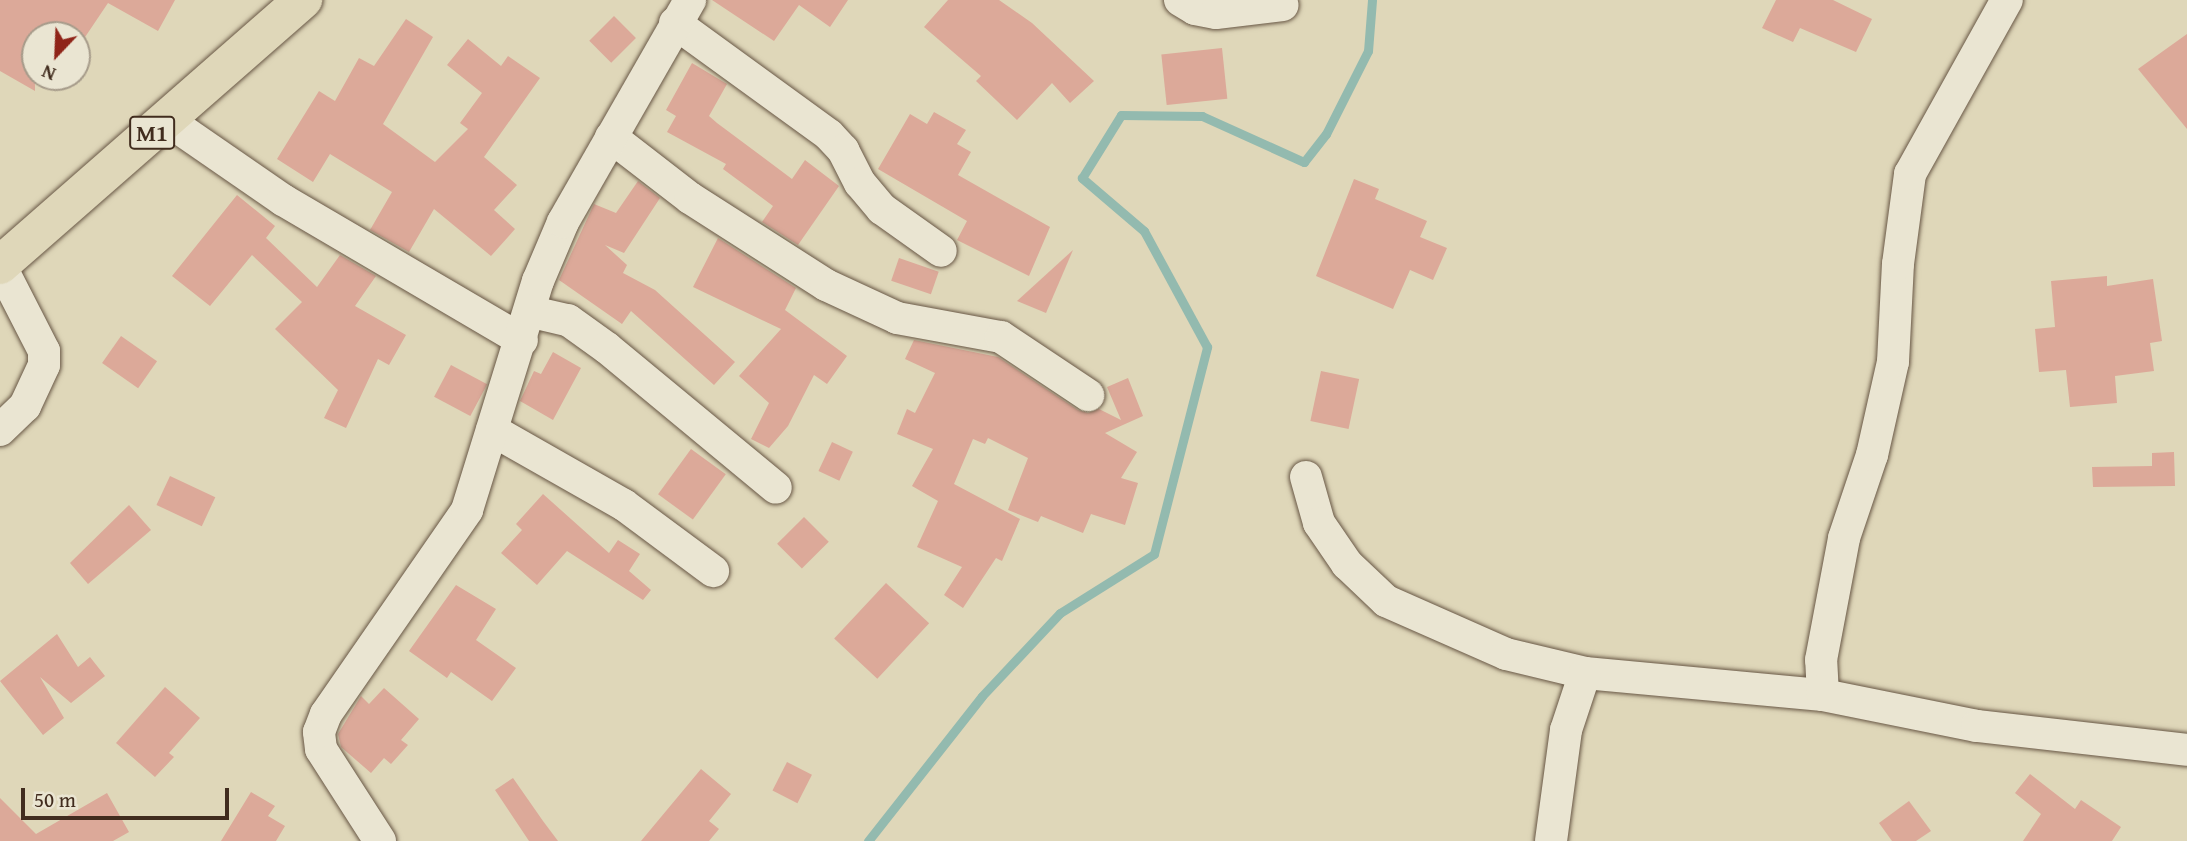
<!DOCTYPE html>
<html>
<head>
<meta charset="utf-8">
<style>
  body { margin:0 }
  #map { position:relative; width:2187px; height:841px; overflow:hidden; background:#dfd7b9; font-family:"Gentium Book Plus",serif }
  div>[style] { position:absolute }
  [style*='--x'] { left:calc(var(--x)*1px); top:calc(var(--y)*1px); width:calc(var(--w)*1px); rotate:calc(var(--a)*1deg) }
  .stream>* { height:9px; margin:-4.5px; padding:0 4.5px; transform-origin:4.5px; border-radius:4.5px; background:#93baaf }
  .building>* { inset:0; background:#dca999; transform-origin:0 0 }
  .roads { filter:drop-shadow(0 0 2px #685745) drop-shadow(0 0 2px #685745) }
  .street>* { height:32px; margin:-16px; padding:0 16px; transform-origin:16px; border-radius:16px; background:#eae5d2 }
  .highway>* { height:38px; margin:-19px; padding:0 19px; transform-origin:19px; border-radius:19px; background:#dfd7b9 }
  span { translate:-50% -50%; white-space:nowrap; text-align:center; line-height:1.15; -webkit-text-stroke:6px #eae5d2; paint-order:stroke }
  .shield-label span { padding:2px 5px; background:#eae5d2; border:2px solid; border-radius:5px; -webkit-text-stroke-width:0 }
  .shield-label { font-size:23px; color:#412c1e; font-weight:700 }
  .north { position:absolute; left:21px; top:21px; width:70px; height:70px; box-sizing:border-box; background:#eae5d2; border:2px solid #a69b8a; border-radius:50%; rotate:203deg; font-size:19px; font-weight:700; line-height:28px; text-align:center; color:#412c1e }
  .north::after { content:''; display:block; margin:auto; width:24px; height:32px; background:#8f2418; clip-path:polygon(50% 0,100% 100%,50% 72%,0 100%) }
  .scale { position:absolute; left:21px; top:788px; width:208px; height:32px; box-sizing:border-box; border:4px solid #412c1e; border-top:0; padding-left:9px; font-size:21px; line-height:24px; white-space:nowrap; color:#412c1e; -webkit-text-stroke:5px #eae5d2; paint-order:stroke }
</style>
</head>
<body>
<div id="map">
  <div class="stream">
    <i style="--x:868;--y:841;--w:184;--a:-51.8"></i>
    <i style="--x:982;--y:696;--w:114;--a:-46.8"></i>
    <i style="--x:1060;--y:613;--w:111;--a:-32.1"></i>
    <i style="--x:1154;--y:554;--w:214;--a:-75.6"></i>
    <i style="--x:1207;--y:347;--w:132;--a:-118.5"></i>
    <i style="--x:1144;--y:231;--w:82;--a:-139.5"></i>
    <i style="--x:1082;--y:178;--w:74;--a:-58.2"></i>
    <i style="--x:1121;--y:115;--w:81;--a:0.7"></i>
    <i style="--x:1202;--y:116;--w:112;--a:24.3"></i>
    <i style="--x:1304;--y:162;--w:36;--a:-52"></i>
    <i style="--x:1326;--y:134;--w:93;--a:-63.2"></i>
    <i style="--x:1368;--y:51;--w:51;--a:-85.5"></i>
  </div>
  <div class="building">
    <i style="clip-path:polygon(0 0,175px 0,158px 31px,108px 3px,77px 49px,77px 35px,35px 35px,35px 91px,0 71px)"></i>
    <i style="clip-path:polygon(712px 0,848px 0,830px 27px,799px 5px,774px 41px)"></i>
    <i style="clip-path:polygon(948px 0,999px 0,1032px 23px,1094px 81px,1070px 103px,1052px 83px,1017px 120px,976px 81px,981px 76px,924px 27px)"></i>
    <i style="clip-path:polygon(1776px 0,1833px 0,1872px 19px,1856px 52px,1800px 28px,1793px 42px,1762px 28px)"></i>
    <i style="left:614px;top:16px;width:31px;height:35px;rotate:45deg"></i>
    <i style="clip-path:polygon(406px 19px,433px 37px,383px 124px,435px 162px,468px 129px,460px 123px,482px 93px,447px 65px,468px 39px,501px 66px,508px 56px,540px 78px,484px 157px,517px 185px,494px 210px,515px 229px,491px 256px,434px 209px,409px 252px,370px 230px,392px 192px,330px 154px,313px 182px,277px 159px,319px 91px,335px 101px,359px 58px,374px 66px)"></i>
    <i style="clip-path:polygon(2187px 34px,2187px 129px,2138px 69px)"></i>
    <i style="left:1222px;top:48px;width:51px;height:61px;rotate:84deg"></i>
    <i style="clip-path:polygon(692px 63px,727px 84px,709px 116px,717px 123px,792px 179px,805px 160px,839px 186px,798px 245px,762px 222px,773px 206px,723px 169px,726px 164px,667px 132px,676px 116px,666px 110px)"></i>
    <i style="clip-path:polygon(934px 112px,966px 130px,957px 144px,971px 152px,958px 175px,1050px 227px,1029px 276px,957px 240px,967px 221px,878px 169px,910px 114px,927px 124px)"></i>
    <i style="clip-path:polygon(1354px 179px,1379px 189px,1375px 199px,1427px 221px,1420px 237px,1447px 248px,1433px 280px,1410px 270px,1393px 309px,1316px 276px)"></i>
    <i style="clip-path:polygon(638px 181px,660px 198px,624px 253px,605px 245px,627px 265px,623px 273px,655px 290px,735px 362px,714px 385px,631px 311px,622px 324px,559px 280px,594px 204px,616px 213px)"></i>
    <i style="clip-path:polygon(237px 195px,275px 226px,266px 238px,317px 287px,340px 255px,376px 276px,355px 306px,406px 335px,389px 365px,378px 359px,346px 428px,324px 418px,338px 390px,275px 329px,302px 302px,252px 255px,210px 306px,172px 276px)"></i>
    <i style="clip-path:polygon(718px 238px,796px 288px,785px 310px,847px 356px,827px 384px,814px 375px,788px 426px,769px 448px,751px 439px,769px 403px,739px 376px,781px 329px,693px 287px)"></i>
    <i style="clip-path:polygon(1073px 250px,1046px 313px,1017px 301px)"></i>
    <i style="left:899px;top:258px;width:42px;height:24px;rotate:19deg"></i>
    <i style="clip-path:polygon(2107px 276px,2107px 286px,2153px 279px,2162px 341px,2150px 343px,2154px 371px,2115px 376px,2117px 403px,2070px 407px,2066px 370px,2039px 372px,2035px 329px,2055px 327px,2051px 281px)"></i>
    <i style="left:121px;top:336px;width:44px;height:33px;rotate:35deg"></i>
    <i style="clip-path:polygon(914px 340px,998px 357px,1078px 410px,1088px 413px,1099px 409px,1121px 420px,1107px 387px,1128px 378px,1143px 416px,1105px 433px,1137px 452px,1121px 478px,1138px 483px,1125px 525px,1091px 514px,1083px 533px,1041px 516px,1038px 522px,1008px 510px,1028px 458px,988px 438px,985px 444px,973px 439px,954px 484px,1020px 519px,1002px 561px,996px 558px,963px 608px,944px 595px,962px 567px,917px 547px,938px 501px,912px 486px,933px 449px,897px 434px,907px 409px,915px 413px,935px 373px,905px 359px)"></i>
    <i style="clip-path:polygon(553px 352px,581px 368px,553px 420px,520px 401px,534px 371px,541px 374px)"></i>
    <i style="left:451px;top:365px;width:41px;height:36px;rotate:28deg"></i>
    <i style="left:1321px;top:371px;width:39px;height:51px;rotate:12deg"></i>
    <i style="left:832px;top:442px;width:23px;height:32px;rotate:25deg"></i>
    <i style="left:691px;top:449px;width:43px;height:56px;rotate:36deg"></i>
    <i style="clip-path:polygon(2174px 452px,2175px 486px,2093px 487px,2092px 467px,2152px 466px,2152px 453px)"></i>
    <i style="left:170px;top:476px;width:50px;height:32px;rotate:25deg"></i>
    <i style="clip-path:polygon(543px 494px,609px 553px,618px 540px,640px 554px,629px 571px,651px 590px,643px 600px,567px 551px,537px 585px,501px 553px,522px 530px,516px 524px)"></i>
    <i style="clip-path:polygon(129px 505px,151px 530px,88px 584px,70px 563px)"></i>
    <i style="left:804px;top:517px;width:35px;height:38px;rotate:45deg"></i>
    <i style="left:886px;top:583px;width:59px;height:76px;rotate:43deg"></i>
    <i style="clip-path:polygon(456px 585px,496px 609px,476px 640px,516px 668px,492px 701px,451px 672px,447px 678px,409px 651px)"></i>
    <i style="clip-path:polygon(57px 634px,78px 667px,90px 657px,105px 676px,71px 703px,40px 677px,64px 718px,43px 735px,0 681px)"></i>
    <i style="clip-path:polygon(165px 687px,200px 718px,169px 753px,174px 757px,155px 777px,116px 743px)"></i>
    <i style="clip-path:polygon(384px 688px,419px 719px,401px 740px,408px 745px,391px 764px,384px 758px,371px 773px,341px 747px,338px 734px,361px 696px,369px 704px)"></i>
    <i style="left:787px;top:762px;width:28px;height:32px;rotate:27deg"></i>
    <i style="clip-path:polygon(701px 769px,731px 794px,709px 821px,719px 829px,709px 841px,641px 841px)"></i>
    <i style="clip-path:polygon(2030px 774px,2075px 809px,2081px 800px,2121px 827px,2112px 841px,2023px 841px,2041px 814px,2015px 793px)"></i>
    <i style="clip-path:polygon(513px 778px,543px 821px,558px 841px,529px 841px,495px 790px)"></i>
    <i style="clip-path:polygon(251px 792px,275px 806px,268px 816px,285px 826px,276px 841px,221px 841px)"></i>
    <i style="clip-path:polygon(107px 793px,129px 832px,113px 841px,0 841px,0 798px,36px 834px)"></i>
    <i style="clip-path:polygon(1909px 801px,1931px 831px,1916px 841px,1892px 841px,1879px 823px)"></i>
  </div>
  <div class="roads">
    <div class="street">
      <i style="--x:1180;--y:0;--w:17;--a:31"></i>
      <i style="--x:1195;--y:9;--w:21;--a:11"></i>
      <i style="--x:1216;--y:13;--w:67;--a:-6.8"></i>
      <i style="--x:675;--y:23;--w:190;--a:36"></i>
      <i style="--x:829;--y:135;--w:21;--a:47"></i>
      <i style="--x:843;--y:150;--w:37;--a:63"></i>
      <i style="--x:860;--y:183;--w:34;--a:50"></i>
      <i style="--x:882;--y:209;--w:72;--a:35.4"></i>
      <i style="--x:167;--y:120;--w:141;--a:34.6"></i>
      <i style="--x:283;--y:200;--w:277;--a:30.4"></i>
      <i style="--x:611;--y:137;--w:100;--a:37.7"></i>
      <i style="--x:690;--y:198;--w:161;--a:32.6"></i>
      <i style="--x:826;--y:285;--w:78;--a:24.9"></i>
      <i style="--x:897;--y:318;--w:106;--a:10.4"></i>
      <i style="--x:1001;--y:337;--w:105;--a:33.7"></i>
      <i style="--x:532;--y:312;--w:37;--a:13"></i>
      <i style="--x:568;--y:320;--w:48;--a:35.7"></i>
      <i style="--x:607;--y:348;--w:219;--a:39.6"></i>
      <i style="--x:0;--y:430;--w:35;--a:-44"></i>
      <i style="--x:25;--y:406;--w:45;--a:-65.1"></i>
      <i style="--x:44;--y:365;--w:14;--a:-90"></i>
      <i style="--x:44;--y:351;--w:97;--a:-117.1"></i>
      <i style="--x:492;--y:430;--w:152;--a:29.6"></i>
      <i style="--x:624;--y:505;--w:111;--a:36.6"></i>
      <i style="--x:1306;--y:477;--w:48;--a:74.2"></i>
      <i style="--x:1319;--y:523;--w:50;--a:55.7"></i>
      <i style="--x:1347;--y:564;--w:54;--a:43.5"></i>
      <i style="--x:1386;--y:601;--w:131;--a:23.8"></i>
      <i style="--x:1506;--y:654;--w:81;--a:13.5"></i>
      <i style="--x:1585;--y:673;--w:239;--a:5.3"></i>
      <i style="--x:1823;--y:695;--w:157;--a:11.4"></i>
      <i style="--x:1977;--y:726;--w:211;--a:6.5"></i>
      <i style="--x:1823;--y:695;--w:35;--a:-93"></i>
      <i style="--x:1821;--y:660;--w:124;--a:-79.3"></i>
      <i style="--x:1844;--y:538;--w:88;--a:-71.4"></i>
      <i style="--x:1872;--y:455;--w:95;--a:-77.3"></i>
      <i style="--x:1893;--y:362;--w:98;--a:-87.1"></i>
      <i style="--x:1898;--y:264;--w:91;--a:-82.4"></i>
      <i style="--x:1910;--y:174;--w:199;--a:-60.9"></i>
      <i style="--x:380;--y:841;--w:109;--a:-122.7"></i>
      <i style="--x:321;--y:749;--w:17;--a:-97"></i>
      <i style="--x:319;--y:732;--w:19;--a:-69"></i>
      <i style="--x:326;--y:714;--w:248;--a:-55.3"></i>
      <i style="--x:467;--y:510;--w:240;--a:-72.8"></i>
      <i style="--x:538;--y:281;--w:64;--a:-67"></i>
      <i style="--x:563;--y:222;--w:256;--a:-60.2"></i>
      <i style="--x:1551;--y:841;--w:112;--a:-82.3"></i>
      <i style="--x:1566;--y:730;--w:60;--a:-71.6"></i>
    </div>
    <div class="highway">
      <i style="--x:0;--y:265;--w:403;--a:-41.2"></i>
    </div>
  </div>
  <div class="shield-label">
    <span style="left:152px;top:133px">M1</span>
  </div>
  <div class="north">N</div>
  <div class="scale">50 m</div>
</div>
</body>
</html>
